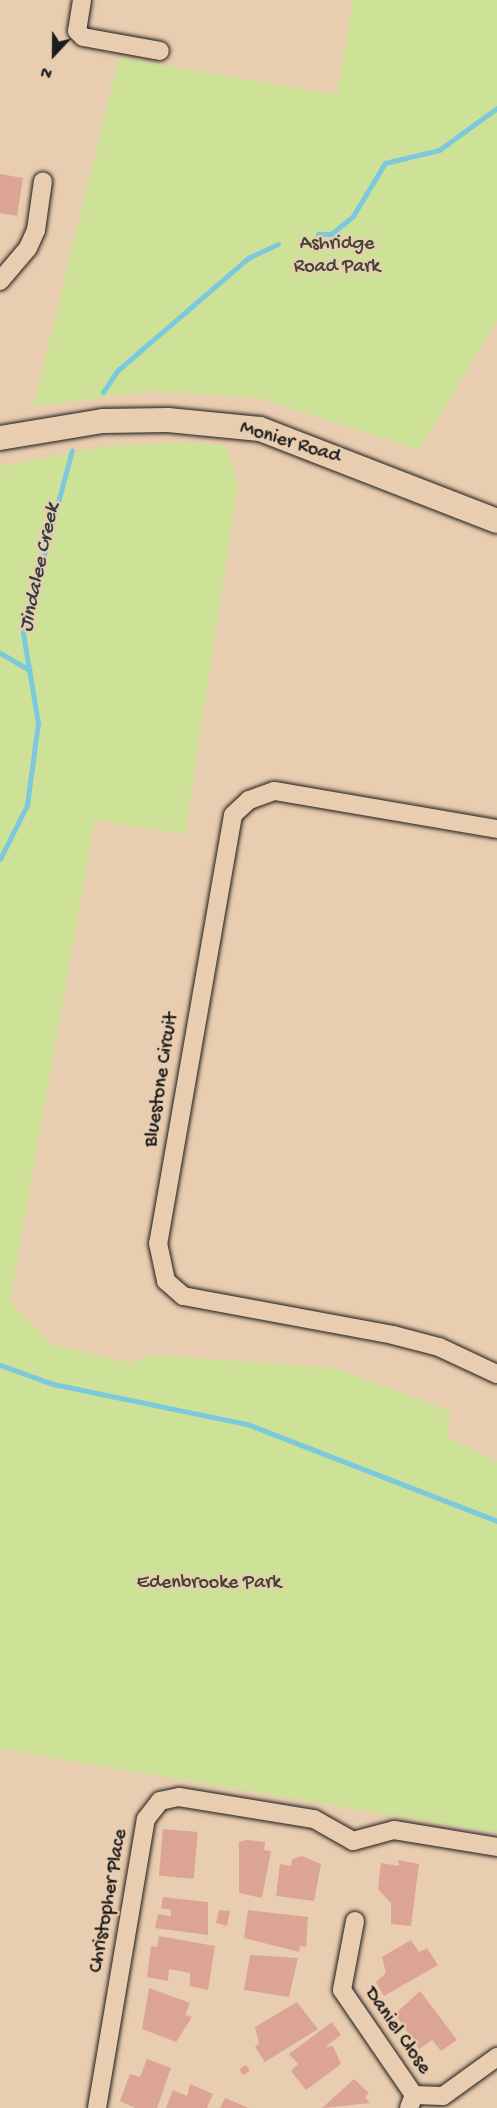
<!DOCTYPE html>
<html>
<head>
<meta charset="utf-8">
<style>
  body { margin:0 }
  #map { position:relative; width:497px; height:2108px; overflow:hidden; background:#e9cdb0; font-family:"Gochi Hand",sans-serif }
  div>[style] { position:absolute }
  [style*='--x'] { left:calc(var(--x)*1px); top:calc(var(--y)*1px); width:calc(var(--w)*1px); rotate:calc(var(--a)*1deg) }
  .green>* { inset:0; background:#cde297 }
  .stream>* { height:5px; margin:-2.5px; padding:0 2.5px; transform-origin:2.5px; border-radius:2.5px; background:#7cc8dc }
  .building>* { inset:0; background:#dba493; transform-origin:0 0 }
  .roads { filter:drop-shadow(0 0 2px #1c1c1c) drop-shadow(0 0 2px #1c1c1c) }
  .minor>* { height:18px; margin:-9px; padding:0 9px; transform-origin:9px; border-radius:9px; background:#e9cdb0 }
  .major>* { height:24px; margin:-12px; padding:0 12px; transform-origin:12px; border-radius:12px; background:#e9cdb0 }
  span { translate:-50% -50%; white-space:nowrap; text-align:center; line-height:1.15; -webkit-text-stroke:4.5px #e9cdb0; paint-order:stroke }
  .park-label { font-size:20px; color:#3f4435 }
  .street-label { font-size:20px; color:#1c1c1c }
  .water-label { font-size:21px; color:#2f3e42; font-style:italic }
  .north { position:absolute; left:24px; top:24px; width:60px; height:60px; -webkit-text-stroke:4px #e9cdb0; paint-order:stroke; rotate:202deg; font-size:16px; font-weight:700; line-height:24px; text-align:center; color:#1c1c1c }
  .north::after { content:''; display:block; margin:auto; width:21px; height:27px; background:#1c1c1c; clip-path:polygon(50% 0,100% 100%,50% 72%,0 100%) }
</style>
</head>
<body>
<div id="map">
  <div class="green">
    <i style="clip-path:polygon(353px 0,497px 0,497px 321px,419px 450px,259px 398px,153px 391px,33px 407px,119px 57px,337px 95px)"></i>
    <i style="clip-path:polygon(186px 442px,226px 446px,238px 485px,185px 834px,95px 820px,10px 1301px,50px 1344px,130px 1363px,152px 1355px,335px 1368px,450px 1411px,448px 1438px,497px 1461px,497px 1833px,0 1749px,0 466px,106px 446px)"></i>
  </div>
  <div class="stream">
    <i style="--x:318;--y:234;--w:13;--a:0"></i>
    <i style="--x:331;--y:234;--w:28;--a:-39"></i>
    <i style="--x:353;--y:216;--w:62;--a:-58.9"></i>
    <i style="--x:385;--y:163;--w:56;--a:-13.5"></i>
    <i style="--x:439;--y:150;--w:72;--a:-35.9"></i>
    <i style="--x:103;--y:392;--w:27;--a:-56"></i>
    <i style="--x:118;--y:370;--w:172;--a:-40.7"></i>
    <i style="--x:248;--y:258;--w:33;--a:-25"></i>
    <i style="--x:0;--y:653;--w:34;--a:30"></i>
    <i style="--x:0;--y:859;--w:60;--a:-63.4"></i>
    <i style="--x:27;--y:805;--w:83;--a:-82.4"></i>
    <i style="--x:38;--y:723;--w:91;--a:-99.5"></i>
    <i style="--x:23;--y:633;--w:189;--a:-75"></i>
    <i style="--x:0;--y:1365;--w:56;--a:19.7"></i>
    <i style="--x:53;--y:1384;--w:198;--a:11.7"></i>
    <i style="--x:247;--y:1424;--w:268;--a:21.2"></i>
  </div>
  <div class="building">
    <i style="clip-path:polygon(0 174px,23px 178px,17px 216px,0 213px)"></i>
    <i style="left:163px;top:1829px;width:35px;height:47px;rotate:5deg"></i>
    <i style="clip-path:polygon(246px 1840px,265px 1842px,264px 1850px,271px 1851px,262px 1898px,239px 1893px,239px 1842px)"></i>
    <i style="clip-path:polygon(302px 1856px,321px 1864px,314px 1901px,276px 1896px,280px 1864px,291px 1866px,292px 1859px)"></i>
    <i style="clip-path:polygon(398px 1860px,419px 1864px,411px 1926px,391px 1924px,391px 1903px,378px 1889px,381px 1863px,399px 1866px)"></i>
    <i style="clip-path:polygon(163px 1897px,208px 1902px,208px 1935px,155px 1928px,158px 1914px,171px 1916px,171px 1910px,161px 1908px)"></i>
    <i style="clip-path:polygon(219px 1910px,230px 1911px,227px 1926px,216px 1923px)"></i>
    <i style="clip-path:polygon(248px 1910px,308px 1917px,306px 1947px,300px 1946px,299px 1952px,244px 1938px)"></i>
    <i style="clip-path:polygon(159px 1936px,215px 1946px,208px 1990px,190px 1986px,190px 1973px,169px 1969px,168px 1981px,147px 1977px,151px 1946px,157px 1947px)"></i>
    <i style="clip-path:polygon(411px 1940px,419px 1952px,427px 1948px,438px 1965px,384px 1996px,376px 1982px,386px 1973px,382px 1957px)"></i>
    <i style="clip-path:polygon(250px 1955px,298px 1958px,289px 1997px,244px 1990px)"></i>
    <i style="clip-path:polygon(149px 1988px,190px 2003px,185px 2015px,192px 2017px,176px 2042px,142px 2029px)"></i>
    <i style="clip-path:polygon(420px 1991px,457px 2040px,441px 2051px,432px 2040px,419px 2049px,395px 2014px)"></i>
    <i style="clip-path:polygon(297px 2002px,318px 2029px,265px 2062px,255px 2047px,259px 2043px,255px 2027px)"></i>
    <i style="clip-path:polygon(332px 2022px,341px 2035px,325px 2047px,333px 2046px,341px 2064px,306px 2090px,291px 2071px,298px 2064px,289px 2054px)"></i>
    <i style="clip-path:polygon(147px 2059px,171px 2068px,157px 2108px,135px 2108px,120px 2101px,130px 2074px,140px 2077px)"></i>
    <i style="left:246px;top:2065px;width:7px;height:8px;rotate:56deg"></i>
    <i style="clip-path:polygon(354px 2079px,369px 2093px,365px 2097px,370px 2103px,322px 2108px)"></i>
    <i style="clip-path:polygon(190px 2084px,213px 2094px,207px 2108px,166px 2108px,173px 2090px,187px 2096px)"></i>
    <i style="clip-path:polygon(225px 2098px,249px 2108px,220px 2108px)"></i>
  </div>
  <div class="roads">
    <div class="minor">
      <i style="--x:82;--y:0;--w:31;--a:99"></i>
      <i style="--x:77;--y:31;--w:8;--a:45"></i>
      <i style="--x:83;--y:37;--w:78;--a:10.3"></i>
      <i style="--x:0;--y:281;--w:43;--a:-49.7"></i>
      <i style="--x:28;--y:248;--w:20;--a:-66"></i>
      <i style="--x:36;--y:230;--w:49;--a:-81.9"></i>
      <i style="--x:497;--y:829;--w:226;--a:-170.3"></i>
      <i style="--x:274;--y:791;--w:27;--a:160"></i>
      <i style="--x:249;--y:800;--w:22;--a:137"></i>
      <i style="--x:233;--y:815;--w:435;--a:99.9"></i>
      <i style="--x:158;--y:1243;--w:39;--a:78"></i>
      <i style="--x:166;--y:1281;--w:23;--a:41"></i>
      <i style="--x:183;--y:1296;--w:214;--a:10.5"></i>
      <i style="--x:393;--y:1335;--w:48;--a:14.6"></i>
      <i style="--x:439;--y:1347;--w:64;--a:25"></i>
      <i style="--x:355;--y:1921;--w:70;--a:100.7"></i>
      <i style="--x:342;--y:1990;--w:127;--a:55.6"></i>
      <i style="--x:97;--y:2108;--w:293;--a:-80.4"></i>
      <i style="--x:146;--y:1819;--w:23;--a:-52"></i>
      <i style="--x:160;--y:1801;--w:19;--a:-12"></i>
      <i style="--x:179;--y:1797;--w:137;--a:9.3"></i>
      <i style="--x:314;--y:1819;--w:45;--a:29.4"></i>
      <i style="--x:353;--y:1841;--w:42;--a:-15"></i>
      <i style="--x:394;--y:1830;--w:104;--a:9.4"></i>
      <i style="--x:409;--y:2108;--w:14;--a:-69"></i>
      <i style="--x:414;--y:2095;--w:29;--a:2"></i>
      <i style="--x:443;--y:2096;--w:67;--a:-35.8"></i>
    </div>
    <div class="major">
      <i style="--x:0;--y:438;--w:104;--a:-9.4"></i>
      <i style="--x:103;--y:421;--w:65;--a:-0.9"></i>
      <i style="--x:168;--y:420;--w:92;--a:5.6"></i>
      <i style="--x:260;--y:429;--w:254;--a:21.2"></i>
    </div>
  </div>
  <div class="park-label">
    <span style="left:337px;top:256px">Ashridge<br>Road Park</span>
    <span style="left:209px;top:1583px">Edenbrooke Park</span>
  </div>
  <div class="street-label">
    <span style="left:290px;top:443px;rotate:17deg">Monier Road</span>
    <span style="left:162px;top:1080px;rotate:-81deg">Bluestone Circuit</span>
    <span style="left:109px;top:1901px;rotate:-80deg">Christopher Place</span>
    <span style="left:397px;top:2031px;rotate:55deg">Daniel Close</span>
  </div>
  <div class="water-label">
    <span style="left:41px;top:568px;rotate:-78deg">Jindalee Creek</span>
  </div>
  <div class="north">N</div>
</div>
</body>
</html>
